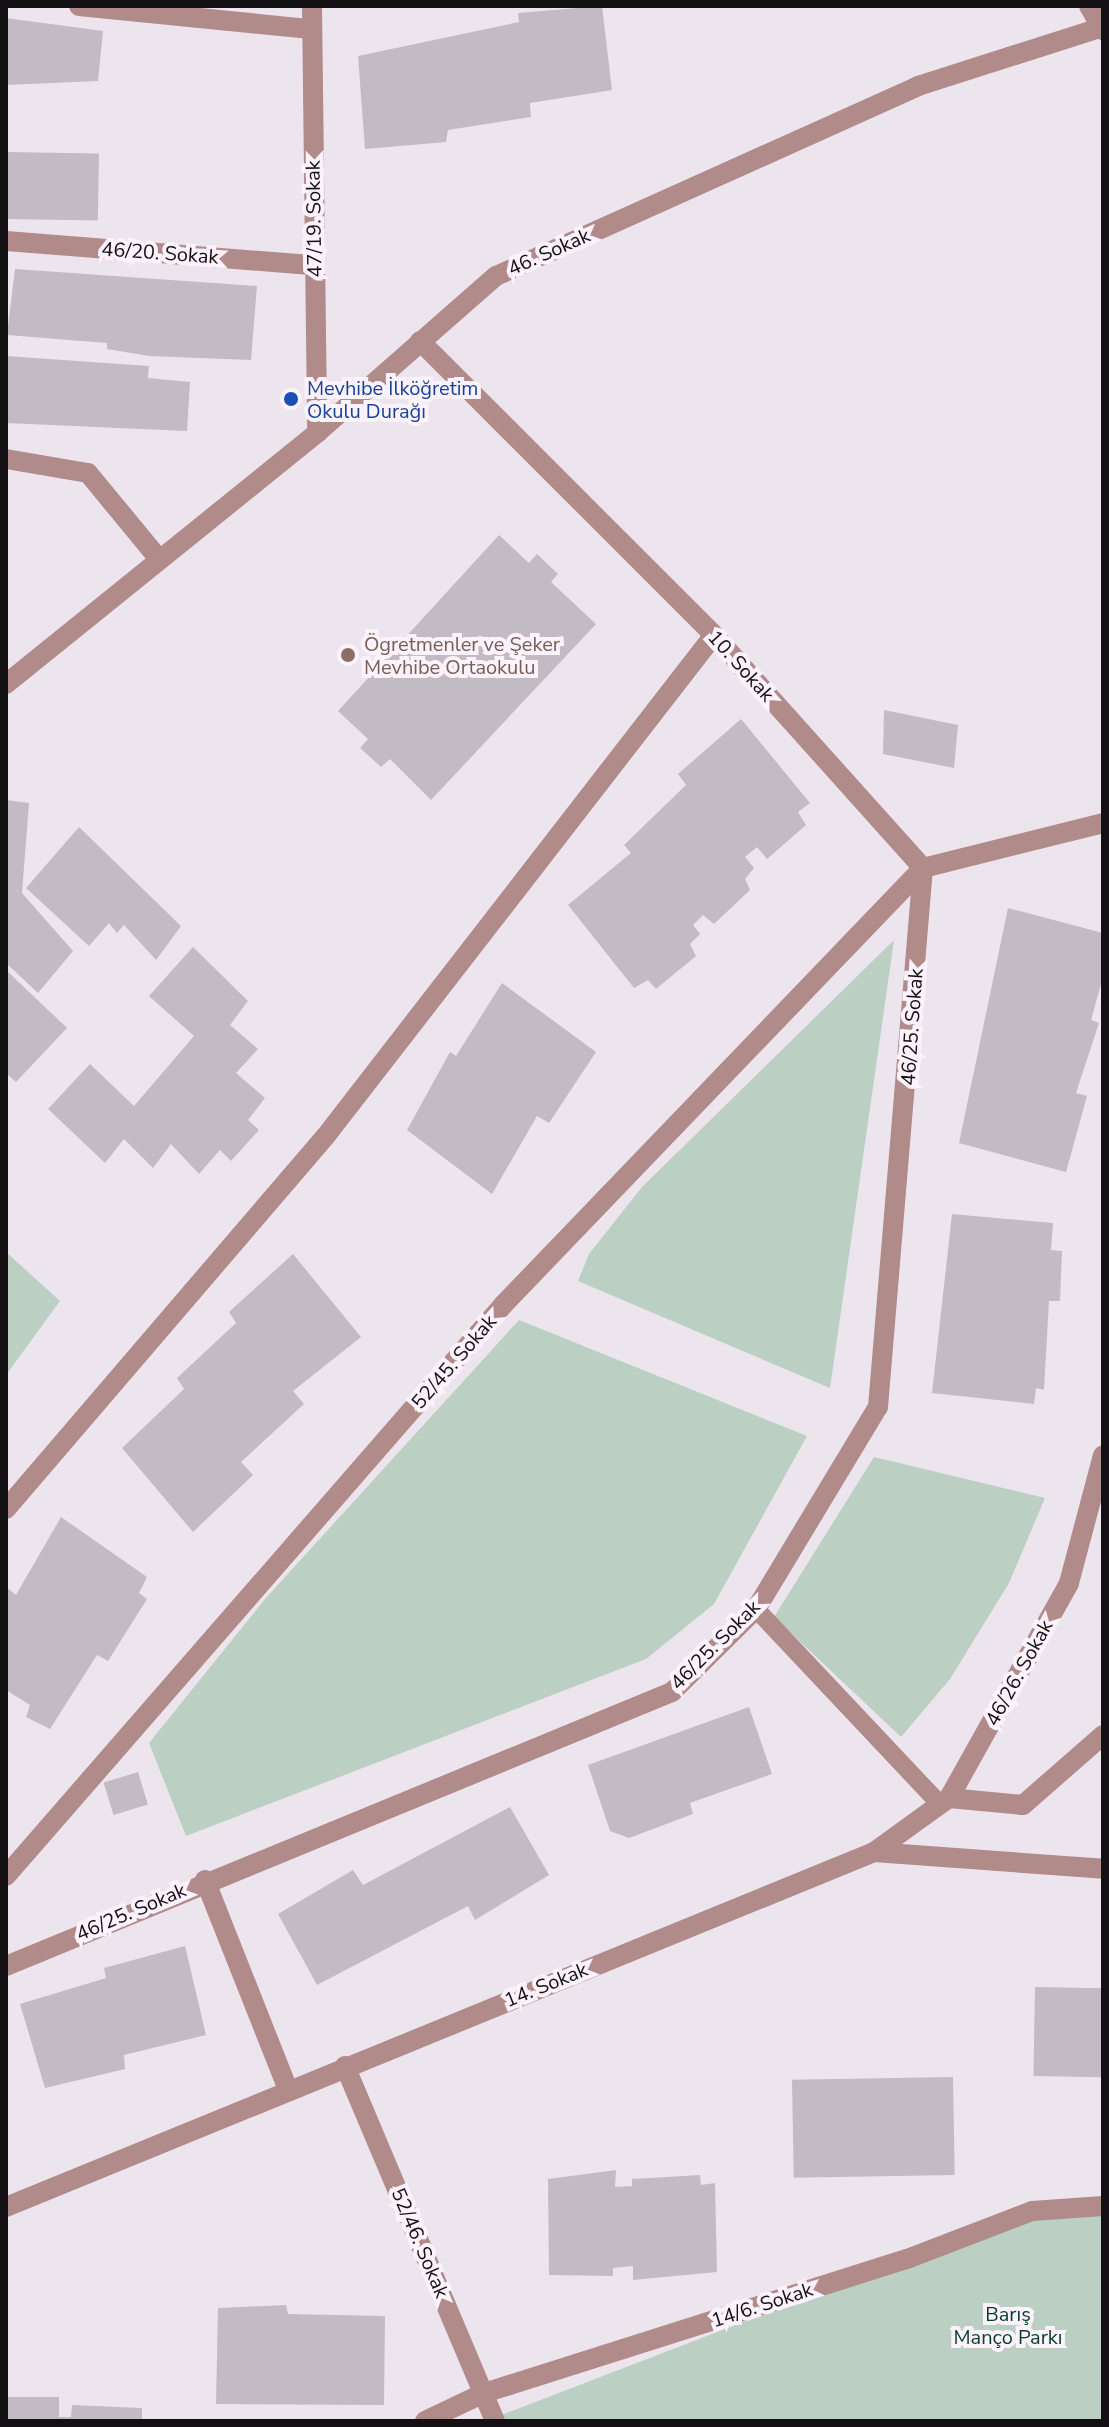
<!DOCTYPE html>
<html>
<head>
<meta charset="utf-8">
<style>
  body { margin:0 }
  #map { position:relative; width:1109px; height:2427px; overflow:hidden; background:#ede5ee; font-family:"Nunito Sans",sans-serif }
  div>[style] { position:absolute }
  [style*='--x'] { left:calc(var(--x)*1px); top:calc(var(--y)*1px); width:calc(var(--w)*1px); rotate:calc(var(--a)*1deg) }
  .green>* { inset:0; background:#bbcfc2 }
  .building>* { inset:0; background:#c2bbc3; transform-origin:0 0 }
  .service>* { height:18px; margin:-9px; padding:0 9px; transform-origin:9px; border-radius:9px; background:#b18b8a }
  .minor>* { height:20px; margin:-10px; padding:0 10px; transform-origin:10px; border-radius:10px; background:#b18b8a }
  .tertiary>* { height:20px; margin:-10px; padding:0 10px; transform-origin:10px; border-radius:10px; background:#b18b8a }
  .dots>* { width:22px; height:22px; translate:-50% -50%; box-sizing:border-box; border:4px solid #fbf2fc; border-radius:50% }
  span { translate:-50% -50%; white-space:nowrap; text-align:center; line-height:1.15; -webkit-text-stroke:8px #fbf2fc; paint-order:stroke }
  .street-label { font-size:20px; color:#131013 }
  .transit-label { font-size:20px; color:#164399 }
  .left { translate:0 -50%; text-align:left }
  .education-label { font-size:20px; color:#785e54 }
  .park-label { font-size:20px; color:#053e25 }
  .frame { position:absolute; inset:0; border:8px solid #131013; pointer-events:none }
</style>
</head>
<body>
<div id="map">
  <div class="green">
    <i style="clip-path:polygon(894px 940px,830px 1388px,578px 1281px,589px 1254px,642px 1187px)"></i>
    <i style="clip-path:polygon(6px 1252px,60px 1301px,6px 1375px)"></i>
    <i style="clip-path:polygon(519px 1320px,807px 1436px,714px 1604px,646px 1659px,186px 1836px,149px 1743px,265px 1599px)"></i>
    <i style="clip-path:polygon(874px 1457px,1045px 1498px,1009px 1583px,950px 1679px,901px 1737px,774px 1617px)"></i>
    <i style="clip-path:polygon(1103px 2215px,1103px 2421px,486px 2421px,907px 2259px,1033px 2220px)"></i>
  </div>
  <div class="building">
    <i style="clip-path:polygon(602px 6px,612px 90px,530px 103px,531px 117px,448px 130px,446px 142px,365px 149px,358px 56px,519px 22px,518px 13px)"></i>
    <i style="clip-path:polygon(6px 18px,103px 31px,98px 81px,6px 85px)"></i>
    <i style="left:6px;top:152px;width:93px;height:67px;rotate:1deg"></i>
    <i style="clip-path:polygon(15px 269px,257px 286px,251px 360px,149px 356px,107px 349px,107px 343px,7px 335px)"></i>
    <i style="clip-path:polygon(6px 356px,149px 366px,148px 378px,190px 382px,187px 431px,6px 423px)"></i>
    <i style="clip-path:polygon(499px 535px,529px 563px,537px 554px,558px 574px,551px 582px,596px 624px,431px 800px,390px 759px,381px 767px,360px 748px,368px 739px,338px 711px)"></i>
    <i style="clip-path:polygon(884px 710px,958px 725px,954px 768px,883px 754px)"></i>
    <i style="clip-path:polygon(741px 719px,810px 803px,798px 812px,806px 825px,767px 859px,757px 847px,745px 857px,754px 868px,745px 879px,750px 890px,714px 924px,703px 915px,693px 925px,700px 934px,690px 944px,696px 956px,656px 989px,648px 980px,634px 988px,568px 905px,631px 853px,624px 845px,686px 785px,678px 774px)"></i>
    <i style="clip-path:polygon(6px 800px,29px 803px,22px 893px,73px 951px,38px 993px,6px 963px)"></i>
    <i style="clip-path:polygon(79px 827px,181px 926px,156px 960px,124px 925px,117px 933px,109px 923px,89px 946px,26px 888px)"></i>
    <i style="clip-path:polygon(1008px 908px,1103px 933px,1103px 977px,1091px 1020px,1099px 1023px,1076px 1093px,1087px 1096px,1066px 1172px,959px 1143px)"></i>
    <i style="clip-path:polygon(193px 947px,248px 1001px,230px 1025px,258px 1049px,236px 1073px,265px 1098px,248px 1120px,259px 1130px,231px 1161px,220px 1150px,199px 1174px,171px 1144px,153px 1168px,124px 1139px,105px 1163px,48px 1109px,90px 1064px,134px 1106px,194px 1036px,149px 996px)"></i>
    <i style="clip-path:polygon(6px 970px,67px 1028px,16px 1082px,6px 1073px)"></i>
    <i style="clip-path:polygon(502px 983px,596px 1052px,549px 1123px,537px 1116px,492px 1194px,407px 1130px,450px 1052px,456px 1056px)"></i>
    <i style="clip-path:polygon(952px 1214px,1053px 1223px,1051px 1250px,1062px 1251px,1060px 1301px,1049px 1301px,1044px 1390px,1036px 1388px,1034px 1404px,932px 1393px)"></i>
    <i style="clip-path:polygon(293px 1254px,361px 1337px,293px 1391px,304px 1404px,241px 1462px,253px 1475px,193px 1532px,122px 1448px,184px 1389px,177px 1378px,236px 1323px,229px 1312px)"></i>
    <i style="clip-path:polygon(61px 1517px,147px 1577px,139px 1593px,147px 1599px,108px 1661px,97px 1655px,50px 1729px,26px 1717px,30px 1705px,6px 1690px,6px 1587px,16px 1595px)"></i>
    <i style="clip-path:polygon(749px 1707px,772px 1774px,690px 1803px,693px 1814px,629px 1838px,610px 1831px,588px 1765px)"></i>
    <i style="left:138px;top:1772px;width:34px;height:36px;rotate:73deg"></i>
    <i style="clip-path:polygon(510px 1807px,549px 1875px,475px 1920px,468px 1906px,317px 1985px,278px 1914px,353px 1870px,363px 1885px)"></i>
    <i style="clip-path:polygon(185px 1946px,206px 2035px,124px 2055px,125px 2069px,45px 2088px,20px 2004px,106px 1978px,104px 1968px)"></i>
    <i style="left:1035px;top:1987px;width:68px;height:89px;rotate:1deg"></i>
    <i style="left:953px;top:2077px;width:98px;height:161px;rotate:89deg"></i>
    <i style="clip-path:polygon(616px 2170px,615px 2187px,632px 2186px,632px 2179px,700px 2175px,701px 2185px,715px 2183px,717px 2272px,633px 2280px,633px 2266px,613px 2268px,613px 2276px,549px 2275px,548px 2179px)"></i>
    <i style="clip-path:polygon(286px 2305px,288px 2314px,385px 2316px,384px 2405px,216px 2404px,218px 2308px)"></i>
    <i style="clip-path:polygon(6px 2397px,59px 2397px,59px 2417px,71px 2417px,72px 2405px,142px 2408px,142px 2421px,6px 2421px)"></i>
  </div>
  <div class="service">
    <i style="--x:756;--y:1609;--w:268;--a:46.7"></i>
  </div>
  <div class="minor">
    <i style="--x:79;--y:6;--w:233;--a:5.7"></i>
    <i style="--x:312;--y:6;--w:427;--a:89.3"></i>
    <i style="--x:1089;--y:6;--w:28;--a:60"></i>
    <i style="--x:6;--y:241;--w:309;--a:4.5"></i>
    <i style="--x:420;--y:341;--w:416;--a:45"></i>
    <i style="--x:714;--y:635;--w:313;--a:48.1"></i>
    <i style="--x:6;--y:459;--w:83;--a:9.7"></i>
    <i style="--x:88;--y:473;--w:110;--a:50.5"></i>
    <i style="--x:6;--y:684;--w:400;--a:-38.9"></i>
    <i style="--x:317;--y:433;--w:238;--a:-41.3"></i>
    <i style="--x:496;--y:276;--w:463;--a:-24.2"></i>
    <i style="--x:918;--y:86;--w:194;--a:-17.7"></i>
    <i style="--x:923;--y:868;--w:186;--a:-14"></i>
    <i style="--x:6;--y:1509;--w:490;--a:-49.4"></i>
    <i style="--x:325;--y:1137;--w:635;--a:-52.23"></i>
    <i style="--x:949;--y:1798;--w:74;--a:5.4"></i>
    <i style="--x:1023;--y:1805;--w:106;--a:-41.2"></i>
    <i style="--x:874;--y:1852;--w:92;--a:-35.8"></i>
    <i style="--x:949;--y:1798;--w:246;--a:-60.8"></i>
    <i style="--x:1069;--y:1583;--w:132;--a:-75.1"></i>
    <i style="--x:874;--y:1852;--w:230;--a:4.2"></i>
    <i style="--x:6;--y:1876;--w:757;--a:-48.96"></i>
    <i style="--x:503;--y:1305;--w:606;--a:-46.14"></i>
    <i style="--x:205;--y:1880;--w:226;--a:68.4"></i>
    <i style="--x:6;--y:1966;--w:720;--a:-22.36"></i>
    <i style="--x:672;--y:1692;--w:118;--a:-44.7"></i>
    <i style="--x:756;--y:1609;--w:236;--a:-58.9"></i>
    <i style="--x:878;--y:1407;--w:541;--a:-85.23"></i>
    <i style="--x:345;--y:2066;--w:385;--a:67.1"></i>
    <i style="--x:425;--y:2421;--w:65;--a:-25.4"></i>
    <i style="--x:484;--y:2393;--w:444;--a:-17.6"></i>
    <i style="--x:907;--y:2259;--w:134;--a:-21"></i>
    <i style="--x:1032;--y:2211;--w:71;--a:-4"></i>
  </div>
  <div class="tertiary">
    <i style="--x:6;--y:2207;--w:938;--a:-22.24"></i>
  </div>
  <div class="dots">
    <i style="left:291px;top:399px;background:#1a4fb4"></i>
    <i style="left:348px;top:655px;background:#8d6e63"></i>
  </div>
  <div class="street-label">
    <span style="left:314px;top:219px;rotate:-91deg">47/19. Sokak</span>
    <span style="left:549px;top:252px;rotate:-24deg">46. Sokak</span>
    <span style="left:160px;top:253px;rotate:4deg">46/20. Sokak</span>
    <span style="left:741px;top:666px;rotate:48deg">10. Sokak</span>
    <span style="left:912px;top:1027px;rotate:-86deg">46/25. Sokak</span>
    <span style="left:454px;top:1362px;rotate:-49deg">52/45. Sokak</span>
    <span style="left:715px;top:1645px;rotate:-45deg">46/25. Sokak</span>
    <span style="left:1019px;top:1673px;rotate:-61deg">46/26. Sokak</span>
    <span style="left:131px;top:1912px;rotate:-23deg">46/25. Sokak</span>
    <span style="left:546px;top:1985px;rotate:-22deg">14. Sokak</span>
    <span style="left:420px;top:2243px;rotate:67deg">52/46. Sokak</span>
    <span style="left:762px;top:2305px;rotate:-18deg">14/6. Sokak</span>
  </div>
  <div class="transit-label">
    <span class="left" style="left:307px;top:400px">Mevhibe İlköğretim<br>Okulu Durağı</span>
  </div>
  <div class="education-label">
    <span class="left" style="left:364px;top:656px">Ögretmenler ve Şeker<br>Mevhibe Ortaokulu</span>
  </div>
  <div class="park-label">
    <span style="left:1008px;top:2326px">Barış<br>Manço Parkı</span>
  </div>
  <div class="frame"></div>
</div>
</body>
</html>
